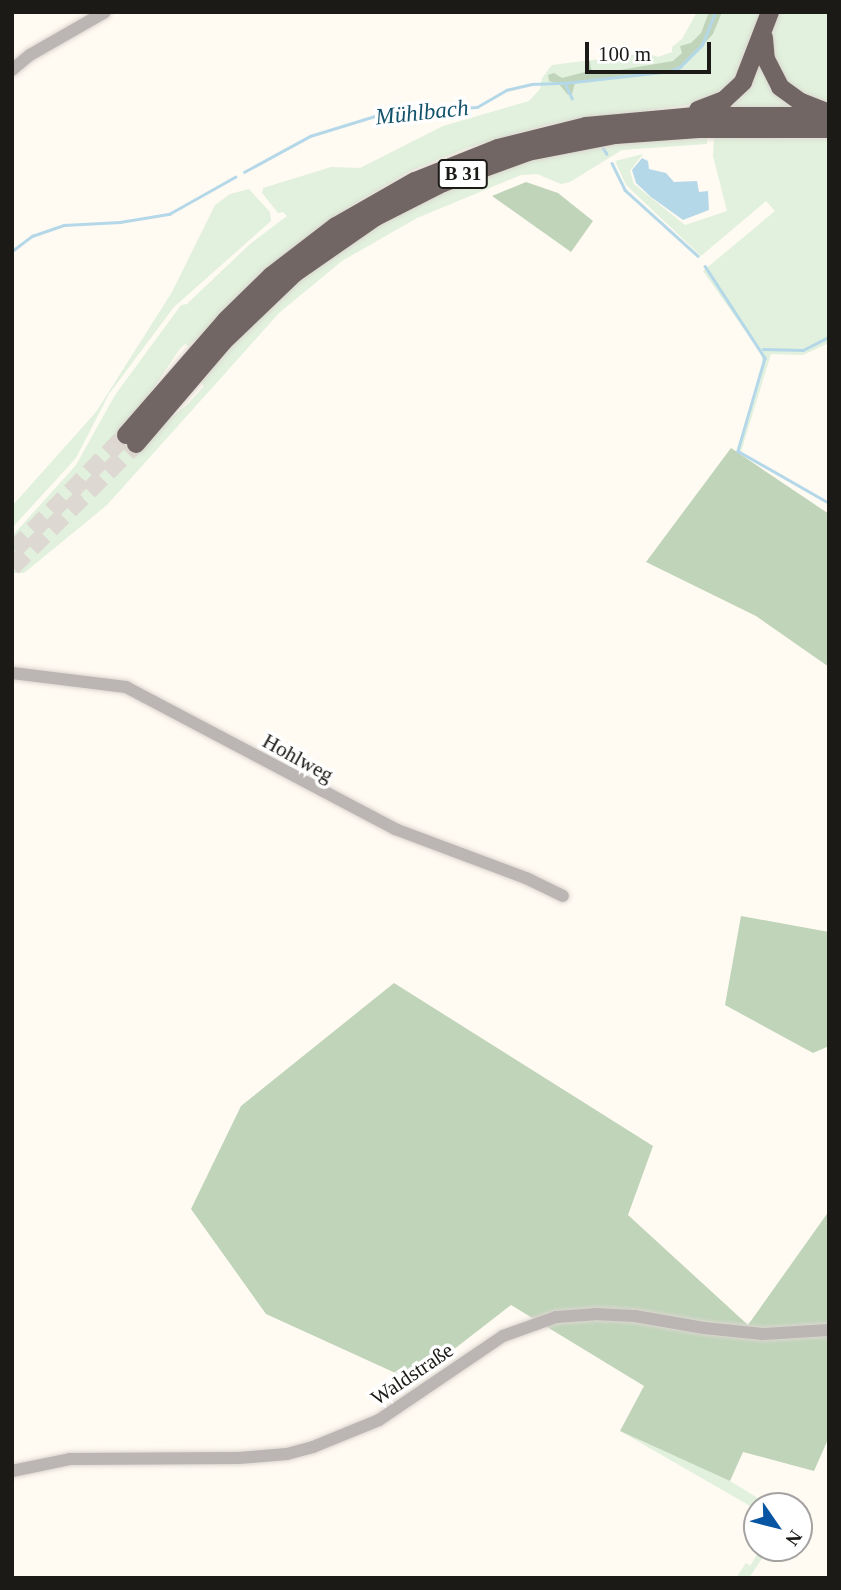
<!DOCTYPE html>
<html>
<head>
<meta charset="utf-8">
<style>
  body { margin:0 }
  #map { position:relative; width:841px; height:1590px; overflow:hidden; background:#fffaf2; font-family:Georgia,serif }
  div>[style] { position:absolute }
  [style*='--x'] { left:calc(var(--x)*1px); top:calc(var(--y)*1px); width:calc(var(--w)*1px); rotate:calc(var(--a)*1deg) }
  .green>* { inset:0; background:#e1f1dd }
  .forest>* { inset:0; background:#bfd4b9 }
  .water>* { inset:0; background:#b5d8e9 }
  .stream>* { height:2.5px; margin:-1.25px; padding:0 1.25px; transform-origin:1.25px; border-radius:1.25px; background:#b5d8e9 }
  .highway-tunnel>* { height:18px; margin-top:-9px; transform-origin:0; background:repeating-linear-gradient(90deg,#ddd8d1 0 18px,transparent 0 27px) }
  .roads { filter:drop-shadow(0 0 2px #dbd6cf) drop-shadow(0 0 2px #dbd6cf) }
  .minor>* { height:12px; margin:-6px; padding:0 6px; transform-origin:6px; border-radius:6px; background:#bbb5b4 }
  .highway>* { height:18px; margin:-9px; padding:0 9px; transform-origin:9px; border-radius:9px; background:#726664 }
  span { translate:-50% -50%; white-space:nowrap; text-align:center; line-height:1.15; -webkit-text-stroke:7px #fff; paint-order:stroke }
  .shield-label span { padding:2px 5px; background:#fff; border:2px solid; border-radius:5px; -webkit-text-stroke-width:0 }
  .shield-label { font-size:19px; color:#1c1a17; font-weight:700 }
  .street-label { font-size:21px; color:#1c1a17 }
  .water-label { font-size:23px; color:#12526b; font-style:italic }
  .frame { position:absolute; inset:0; border:14px solid #1c1a17; pointer-events:none }
  .north { position:absolute; left:743px; top:1492px; width:70px; height:70px; box-sizing:border-box; background:#fff; border:2px solid #a4a3a2; border-radius:50%; rotate:125deg; font-size:19px; font-weight:700; line-height:28px; text-align:center; color:#1c1a17 }
  .north::after { content:''; display:block; margin:auto; width:24px; height:32px; background:#0755a3; clip-path:polygon(50% 0,100% 100%,50% 72%,0 100%) }
  .scale { position:absolute; left:585px; top:42px; width:126px; height:32px; box-sizing:border-box; border:4px solid #1c1a17; border-top:0; padding-left:9px; font-size:21px; line-height:24px; white-space:nowrap; color:#1c1a17; -webkit-text-stroke:5px #fff; paint-order:stroke }
</style>
</head>
<body>
<div id="map">
  <div class="green">
    <i style="clip-path:polygon(697px 12px,759px 12px,747px 60px,733px 85px,708px 102px,550px 124px,466px 148px,410px 171px,349px 207px,298px 244px,249px 285px,189px 346px,185px 344px,179px 350px,142px 405px,165px 423px,189px 403px,204px 386px,201px 383px,234px 343px,302px 278px,377px 226px,425px 200px,518px 164px,569px 151px,640px 140px,707px 138px,707px 144px,622px 150px,570px 182px,561px 184px,537px 174px,521px 175px,417px 218px,342px 261px,279px 313px,107px 505px,24px 573px,12px 573px,14px 534px,76px 465px,115px 395px,181px 305px,187px 304px,250px 244px,287px 216px,283px 212px,278px 213px,262px 193px,263px 188px,331px 167px,360px 168px,443px 126px,529px 101px,540px 89px,542px 78px,552px 65px,647px 53px,658px 57px,672px 52px,672px 47px,682px 39px)"></i>
    <i style="clip-path:polygon(779px 12px,829px 12px,829px 107px,783px 86px,769px 41px)"></i>
    <i style="clip-path:polygon(760px 60px,789px 102px,787px 108px,730px 107px)"></i>
    <i style="clip-path:polygon(714px 138px,829px 139px,829px 343px,803px 355px,771px 354px,740px 455px,736px 452px,763px 363px,761px 353px,703px 271px,775px 211px,766px 201px,701px 256px,626px 185px,615px 161px,643px 154px,630px 171px,634px 184px,685px 225px,727px 211px,713px 156px)"></i>
    <i style="clip-path:polygon(249px 189px,270px 212px,271px 221px,174px 307px,109px 394px,76px 458px,12px 528px,12px 506px,96px 412px,172px 292px,215px 205px,230px 194px)"></i>
    <i style="clip-path:polygon(620px 1431px,730px 1481px,771px 1506px,757px 1506px,757px 1510px)"></i>
    <i style="clip-path:polygon(761px 1548px,769px 1548px,749px 1578px,736px 1578px,746px 1563px,750px 1566px)"></i>
  </div>
  <div class="forest">
    <i style="clip-path:polygon(709px 12px,722px 12px,713px 34px,678px 72px,575px 83px,572px 94px,568px 95px,559px 84px,549px 81px,548px 75px,554px 73px,562px 78px,585px 72px,585px 62px,590px 61px,591px 69px,596px 72px,608px 72px,673px 61px,682px 53px,680px 46px,691px 43px,701px 33px)"></i>
    <i style="clip-path:polygon(526px 182px,558px 193px,593px 221px,571px 252px,492px 196px)"></i>
    <i style="clip-path:polygon(731px 448px,829px 514px,829px 667px,756px 616px,646px 562px)"></i>
    <i style="clip-path:polygon(741px 916px,829px 932px,829px 1046px,813px 1053px,725px 1005px)"></i>
    <i style="clip-path:polygon(394px 983px,653px 1146px,628px 1215px,748px 1325px,829px 1211px,829px 1437px,814px 1471px,743px 1452px,730px 1481px,620px 1431px,644px 1386px,511px 1305px,413px 1381px,266px 1314px,191px 1209px,241px 1106px)"></i>
  </div>
  <div class="water">
    <i style="clip-path:polygon(642px 158px,648px 161px,649px 169px,666px 173px,674px 182px,697px 181px,699px 192px,708px 191px,709px 210px,683px 220px,651px 197px,636px 183px,632px 170px)"></i>
  </div>
  <div class="stream">
    <i style="--x:565;--y:83;--w:17;--a:65"></i>
    <i style="--x:603;--y:148;--w:7;--a:56"></i>
    <i style="--x:612;--y:163;--w:30;--a:64"></i>
    <i style="--x:625;--y:190;--w:98;--a:42.1"></i>
    <i style="--x:244;--y:172;--w:75;--a:-28.6"></i>
    <i style="--x:310;--y:136;--w:82;--a:-17.1"></i>
    <i style="--x:388;--y:112;--w:89;--a:-3.2"></i>
    <i style="--x:477;--y:107;--w:34;--a:-30"></i>
    <i style="--x:506;--y:90;--w:26;--a:-13"></i>
    <i style="--x:531;--y:84;--w:34;--a:-2"></i>
    <i style="--x:565;--y:83;--w:106;--a:-6.5"></i>
    <i style="--x:670;--y:71;--w:11;--a:-22"></i>
    <i style="--x:680;--y:67;--w:31;--a:-45"></i>
    <i style="--x:702;--y:45;--w:35;--a:-68"></i>
    <i style="--x:12;--y:251;--w:25;--a:-37"></i>
    <i style="--x:32;--y:236;--w:34;--a:-19"></i>
    <i style="--x:64;--y:225;--w:56;--a:-3.1"></i>
    <i style="--x:120;--y:222;--w:50;--a:-9.3"></i>
    <i style="--x:169;--y:214;--w:76;--a:-29.3"></i>
    <i style="--x:705;--y:266;--w:110;--a:56.9"></i>
    <i style="--x:765;--y:358;--w:97;--a:106.2"></i>
    <i style="--x:738;--y:451;--w:105;--a:29.7"></i>
    <i style="--x:763;--y:349;--w:40;--a:1.4"></i>
    <i style="--x:803;--y:350;--w:29;--a:-27"></i>
  </div>
  <div class="highway-tunnel">
    <i style="--x:14;--y:550;--w:161;--a:-45.8"></i>
    <i style="--x:12;--y:567;--w:175;--a:-44.8"></i>
  </div>
  <div class="roads">
    <div class="minor">
      <i style="--x:12;--y:70;--w:23;--a:-40"></i>
      <i style="--x:30;--y:55;--w:86;--a:-29.8"></i>
      <i style="--x:12;--y:673;--w:115;--a:7"></i>
      <i style="--x:126;--y:687;--w:304;--a:27.8"></i>
      <i style="--x:395;--y:829;--w:140;--a:20.5"></i>
      <i style="--x:526;--y:878;--w:41;--a:25.9"></i>
      <i style="--x:12;--y:1471;--w:59;--a:-11.7"></i>
      <i style="--x:70;--y:1459;--w:169;--a:-0.3"></i>
      <i style="--x:239;--y:1458;--w:48;--a:-4.8"></i>
      <i style="--x:287;--y:1454;--w:27;--a:-15"></i>
      <i style="--x:313;--y:1447;--w:71;--a:-22.2"></i>
      <i style="--x:379;--y:1420;--w:150;--a:-34.1"></i>
      <i style="--x:503;--y:1336;--w:56;--a:-19.7"></i>
      <i style="--x:556;--y:1317;--w:39;--a:-4"></i>
      <i style="--x:595;--y:1314;--w:40;--a:2.9"></i>
      <i style="--x:635;--y:1316;--w:70;--a:9.9"></i>
      <i style="--x:704;--y:1328;--w:59;--a:5.8"></i>
      <i style="--x:763;--y:1334;--w:66;--a:-3.5"></i>
    </div>
    <div class="highway">
      <i style="--x:764;--y:38;--w:21;--a:85"></i>
      <i style="--x:766;--y:59;--w:31;--a:63"></i>
      <i style="--x:780;--y:87;--w:26;--a:36"></i>
      <i style="--x:801;--y:102;--w:26;--a:21"></i>
      <i style="--x:698;--y:110;--w:28;--a:-21"></i>
      <i style="--x:724;--y:100;--w:26;--a:-43"></i>
      <i style="--x:743;--y:82;--w:75;--a:-68.9"></i>
      <i style="--x:126;--y:435;--w:152;--a:-49"></i>
      <i style="--x:226;--y:320;--w:63;--a:-44.4"></i>
      <i style="--x:271;--y:276;--w:82;--a:-37.6"></i>
      <i style="--x:336;--y:226;--w:91;--a:-29.7"></i>
      <i style="--x:415;--y:181;--w:89;--a:-21.7"></i>
      <i style="--x:498;--y:148;--w:91;--a:-14"></i>
      <i style="--x:586;--y:126;--w:110;--a:-5.2"></i>
      <i style="--x:696;--y:116;--w:133;--a:0"></i>
      <i style="--x:136;--y:444;--w:135;--a:-49.5"></i>
      <i style="--x:224;--y:341;--w:98;--a:-43.8"></i>
      <i style="--x:295;--y:273;--w:98;--a:-34.7"></i>
      <i style="--x:376;--y:217;--w:75;--a:-26.9"></i>
      <i style="--x:443;--y:183;--w:90;--a:-20"></i>
      <i style="--x:528;--y:152;--w:89;--a:-11.1"></i>
      <i style="--x:615;--y:135;--w:84;--a:-4.1"></i>
      <i style="--x:699;--y:129;--w:130;--a:0"></i>
    </div>
  </div>
  <div class="shield-label">
    <span style="left:463px;top:174px">B 31</span>
  </div>
  <div class="street-label">
    <span style="left:298px;top:758px;rotate:29deg">Hohlweg</span>
    <span style="left:412px;top:1374px;rotate:-34deg">Waldstraße</span>
  </div>
  <div class="water-label">
    <span style="left:422px;top:113px;rotate:-6deg">Mühlbach</span>
  </div>
  <div class="frame"></div>
  <div class="north">N</div>
  <div class="scale">100 m</div>
</div>
</body>
</html>
